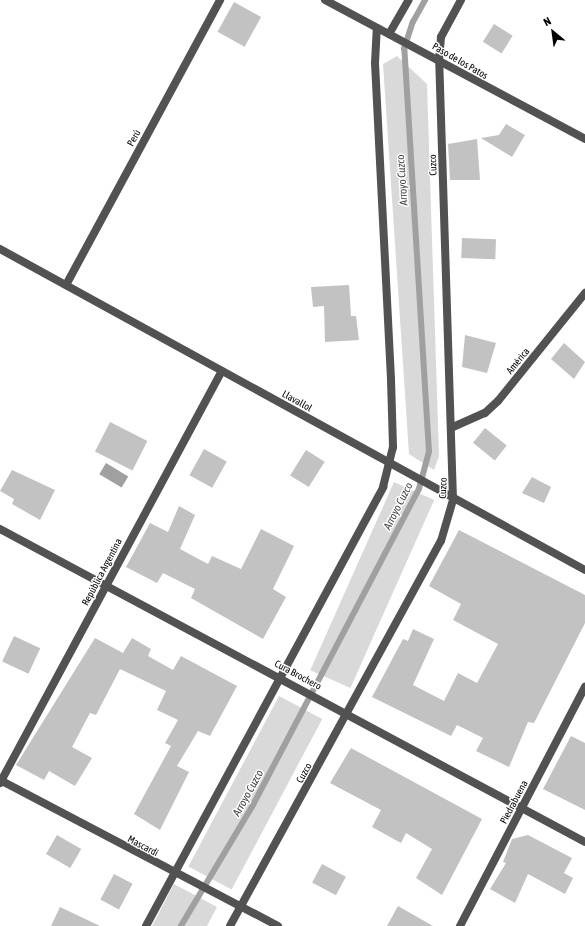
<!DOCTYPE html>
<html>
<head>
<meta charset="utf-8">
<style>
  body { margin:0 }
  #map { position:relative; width:585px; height:926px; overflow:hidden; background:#fff; font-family:"Asap Condensed",sans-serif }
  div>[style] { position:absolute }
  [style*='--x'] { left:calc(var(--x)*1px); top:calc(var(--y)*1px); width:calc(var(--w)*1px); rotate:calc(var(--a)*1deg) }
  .green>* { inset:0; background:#d9d9d9; transform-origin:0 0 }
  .water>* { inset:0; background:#a0a0a0; transform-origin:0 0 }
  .stream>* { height:5.5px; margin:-2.75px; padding:0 2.75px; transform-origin:2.75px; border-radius:2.75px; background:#a0a0a0 }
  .building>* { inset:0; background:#c2c2c2; transform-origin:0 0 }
  .minor>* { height:8px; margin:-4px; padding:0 4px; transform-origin:4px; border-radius:4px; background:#525252 }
  .tertiary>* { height:8px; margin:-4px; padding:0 4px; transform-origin:4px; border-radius:4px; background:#525252 }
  span { translate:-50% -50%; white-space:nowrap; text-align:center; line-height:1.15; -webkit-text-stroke:3px #fff; paint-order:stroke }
  .street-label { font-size:10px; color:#000 }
  .water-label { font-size:11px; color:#414141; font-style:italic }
  .north { position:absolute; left:533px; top:12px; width:40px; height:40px; -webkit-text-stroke:3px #fff; paint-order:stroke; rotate:331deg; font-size:11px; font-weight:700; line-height:16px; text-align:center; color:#000 }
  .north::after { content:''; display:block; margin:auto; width:14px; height:18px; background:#000; clip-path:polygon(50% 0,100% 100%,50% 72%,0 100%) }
</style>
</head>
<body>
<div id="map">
  <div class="green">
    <i style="clip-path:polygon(397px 56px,427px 84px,439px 456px,434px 470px,409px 454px,383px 64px)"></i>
    <i style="left:394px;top:482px;width:44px;height:206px;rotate:24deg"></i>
    <i style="left:279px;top:696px;width:49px;height:193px;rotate:28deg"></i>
    <i style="clip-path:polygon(174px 884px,217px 907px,207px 926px,152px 926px)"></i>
  </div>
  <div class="water">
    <i style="left:106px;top:463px;width:26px;height:13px;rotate:31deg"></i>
  </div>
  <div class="stream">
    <i style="--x:181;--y:926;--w:139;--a:-59.2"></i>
    <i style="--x:252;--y:807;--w:359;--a:-62.3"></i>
    <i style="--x:419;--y:489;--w:38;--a:-75"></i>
    <i style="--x:429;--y:452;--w:404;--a:-93.5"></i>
    <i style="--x:404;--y:49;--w:28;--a:-72"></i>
    <i style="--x:413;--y:22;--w:25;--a:-61"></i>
  </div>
  <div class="building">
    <i style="left:234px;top:2px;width:31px;height:34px;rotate:29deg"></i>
    <i style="left:494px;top:24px;width:22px;height:21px;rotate:32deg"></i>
    <i style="clip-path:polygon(506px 124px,525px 135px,512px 157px,481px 138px,499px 135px)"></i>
    <i style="clip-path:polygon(477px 139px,480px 180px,450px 180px,448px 144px)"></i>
    <i style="left:462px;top:238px;width:34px;height:20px;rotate:2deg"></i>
    <i style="clip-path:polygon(349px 285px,351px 316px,356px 316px,359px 340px,325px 342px,324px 306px,313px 307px,311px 287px)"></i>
    <i style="clip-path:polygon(465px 335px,496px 343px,487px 373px,462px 367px)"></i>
    <i style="clip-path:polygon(564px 343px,585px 362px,574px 379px,551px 359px)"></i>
    <i style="left:110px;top:422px;width:42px;height:33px;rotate:27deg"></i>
    <i style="left:485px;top:428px;width:28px;height:19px;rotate:39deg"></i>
    <i style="left:204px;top:449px;width:26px;height:30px;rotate:29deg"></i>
    <i style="left:306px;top:450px;width:22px;height:30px;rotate:32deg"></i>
    <i style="clip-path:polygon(12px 470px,55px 490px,40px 520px,12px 504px,14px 499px,0 491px)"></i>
    <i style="clip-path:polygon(532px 477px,551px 487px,544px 503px,522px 493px)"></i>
    <i style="clip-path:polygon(179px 506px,195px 515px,180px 549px,208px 564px,212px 556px,241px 569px,261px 529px,294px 546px,273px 589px,286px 597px,263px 639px,191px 598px,195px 589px,163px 573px,157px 583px,126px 567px,150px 523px,168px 532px)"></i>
    <i style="clip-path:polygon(459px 530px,585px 595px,585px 623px,534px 723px,528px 722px,509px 767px,476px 751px,483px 738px,457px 725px,451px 736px,372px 697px,403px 639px,408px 641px,413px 629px,434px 639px,413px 685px,444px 701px,458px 673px,477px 683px,498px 644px,453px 620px,461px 604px,429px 586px)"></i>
    <i style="left:14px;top:636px;width:29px;height:28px;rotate:25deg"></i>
    <i style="clip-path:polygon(95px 638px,123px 653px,132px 638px,151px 649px,148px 656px,173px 670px,181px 656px,237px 686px,210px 736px,198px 731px,177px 766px,189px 772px,160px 830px,134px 814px,171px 746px,165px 743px,178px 720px,157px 710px,166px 691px,120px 669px,96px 715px,90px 713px,72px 747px,92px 758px,75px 786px,49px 771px,44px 780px,16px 765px)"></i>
    <i style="clip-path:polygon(571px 736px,585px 743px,585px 810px,543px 789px)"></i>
    <i style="clip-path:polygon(351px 748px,482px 819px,442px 895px,416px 878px,432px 849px,406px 833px,401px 843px,372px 827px,381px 810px,330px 783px)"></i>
    <i style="left:57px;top:835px;width:28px;height:22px;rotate:30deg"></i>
    <i style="clip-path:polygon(528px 835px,572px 858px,564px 873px,573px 878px,565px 894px,528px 874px,515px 903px,490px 889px,506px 863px,503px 862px,512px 839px)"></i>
    <i style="left:322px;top:864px;width:27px;height:21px;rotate:28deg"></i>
    <i style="left:114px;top:874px;width:21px;height:29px;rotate:28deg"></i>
    <i style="clip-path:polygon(398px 906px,433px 926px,387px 926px)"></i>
    <i style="clip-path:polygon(60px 907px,100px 926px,51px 926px)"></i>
  </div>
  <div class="minor">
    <i style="--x:325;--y:0;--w:295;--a:28.1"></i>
    <i style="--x:389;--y:34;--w:39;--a:-60"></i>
    <i style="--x:0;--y:249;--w:667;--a:28.75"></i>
    <i style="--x:66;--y:285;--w:324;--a:-61.6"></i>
    <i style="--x:453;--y:427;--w:35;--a:-24"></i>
    <i style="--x:485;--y:413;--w:18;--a:-43"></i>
    <i style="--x:498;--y:401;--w:139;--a:-51.1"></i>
    <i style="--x:0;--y:780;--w:314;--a:27.7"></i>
    <i style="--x:146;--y:926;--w:499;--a:-61.6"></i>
    <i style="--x:383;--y:487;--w:41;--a:-76"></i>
    <i style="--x:393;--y:447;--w:68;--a:-91.7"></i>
    <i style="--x:391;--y:379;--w:316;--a:-92.9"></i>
    <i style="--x:375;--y:63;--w:35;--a:-87"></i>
    <i style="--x:230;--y:926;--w:439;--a:-61.3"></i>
    <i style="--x:441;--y:541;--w:43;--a:-73.7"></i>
    <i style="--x:453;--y:500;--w:440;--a:-91.8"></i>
    <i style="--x:439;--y:60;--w:23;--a:-85"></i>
    <i style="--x:441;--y:37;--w:42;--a:-61.6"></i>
    <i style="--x:460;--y:926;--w:270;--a:-62.4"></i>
  </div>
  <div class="tertiary">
    <i style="--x:0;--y:529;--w:663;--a:28.15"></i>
    <i style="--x:0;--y:783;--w:468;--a:-61.7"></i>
  </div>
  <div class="street-label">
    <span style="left:460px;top:61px;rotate:30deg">Paso de los Patos</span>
    <span style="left:134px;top:138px;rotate:-62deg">Perú</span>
    <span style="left:433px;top:165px;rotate:-92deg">Cuzco</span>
    <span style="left:518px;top:361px;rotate:-51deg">América</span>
    <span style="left:297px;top:401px;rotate:29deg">Llavallol</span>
    <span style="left:443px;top:488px;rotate:-88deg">Cuzco</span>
    <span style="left:102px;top:572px;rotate:-62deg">República Argentina</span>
    <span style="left:298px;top:675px;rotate:28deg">Cura Brochero</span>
    <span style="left:304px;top:773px;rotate:-61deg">Cuzco</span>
    <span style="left:514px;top:802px;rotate:-62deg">Piedrabuena</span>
    <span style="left:143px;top:846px;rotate:28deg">Mascardi</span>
  </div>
  <div class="water-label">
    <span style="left:402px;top:180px;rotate:-94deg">Arroyo Cuzco</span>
    <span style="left:398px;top:506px;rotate:-63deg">Arroyo Cuzco</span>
    <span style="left:248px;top:793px;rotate:-61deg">Arroyo Cuzco</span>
  </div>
  <div class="north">N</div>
</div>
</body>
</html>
